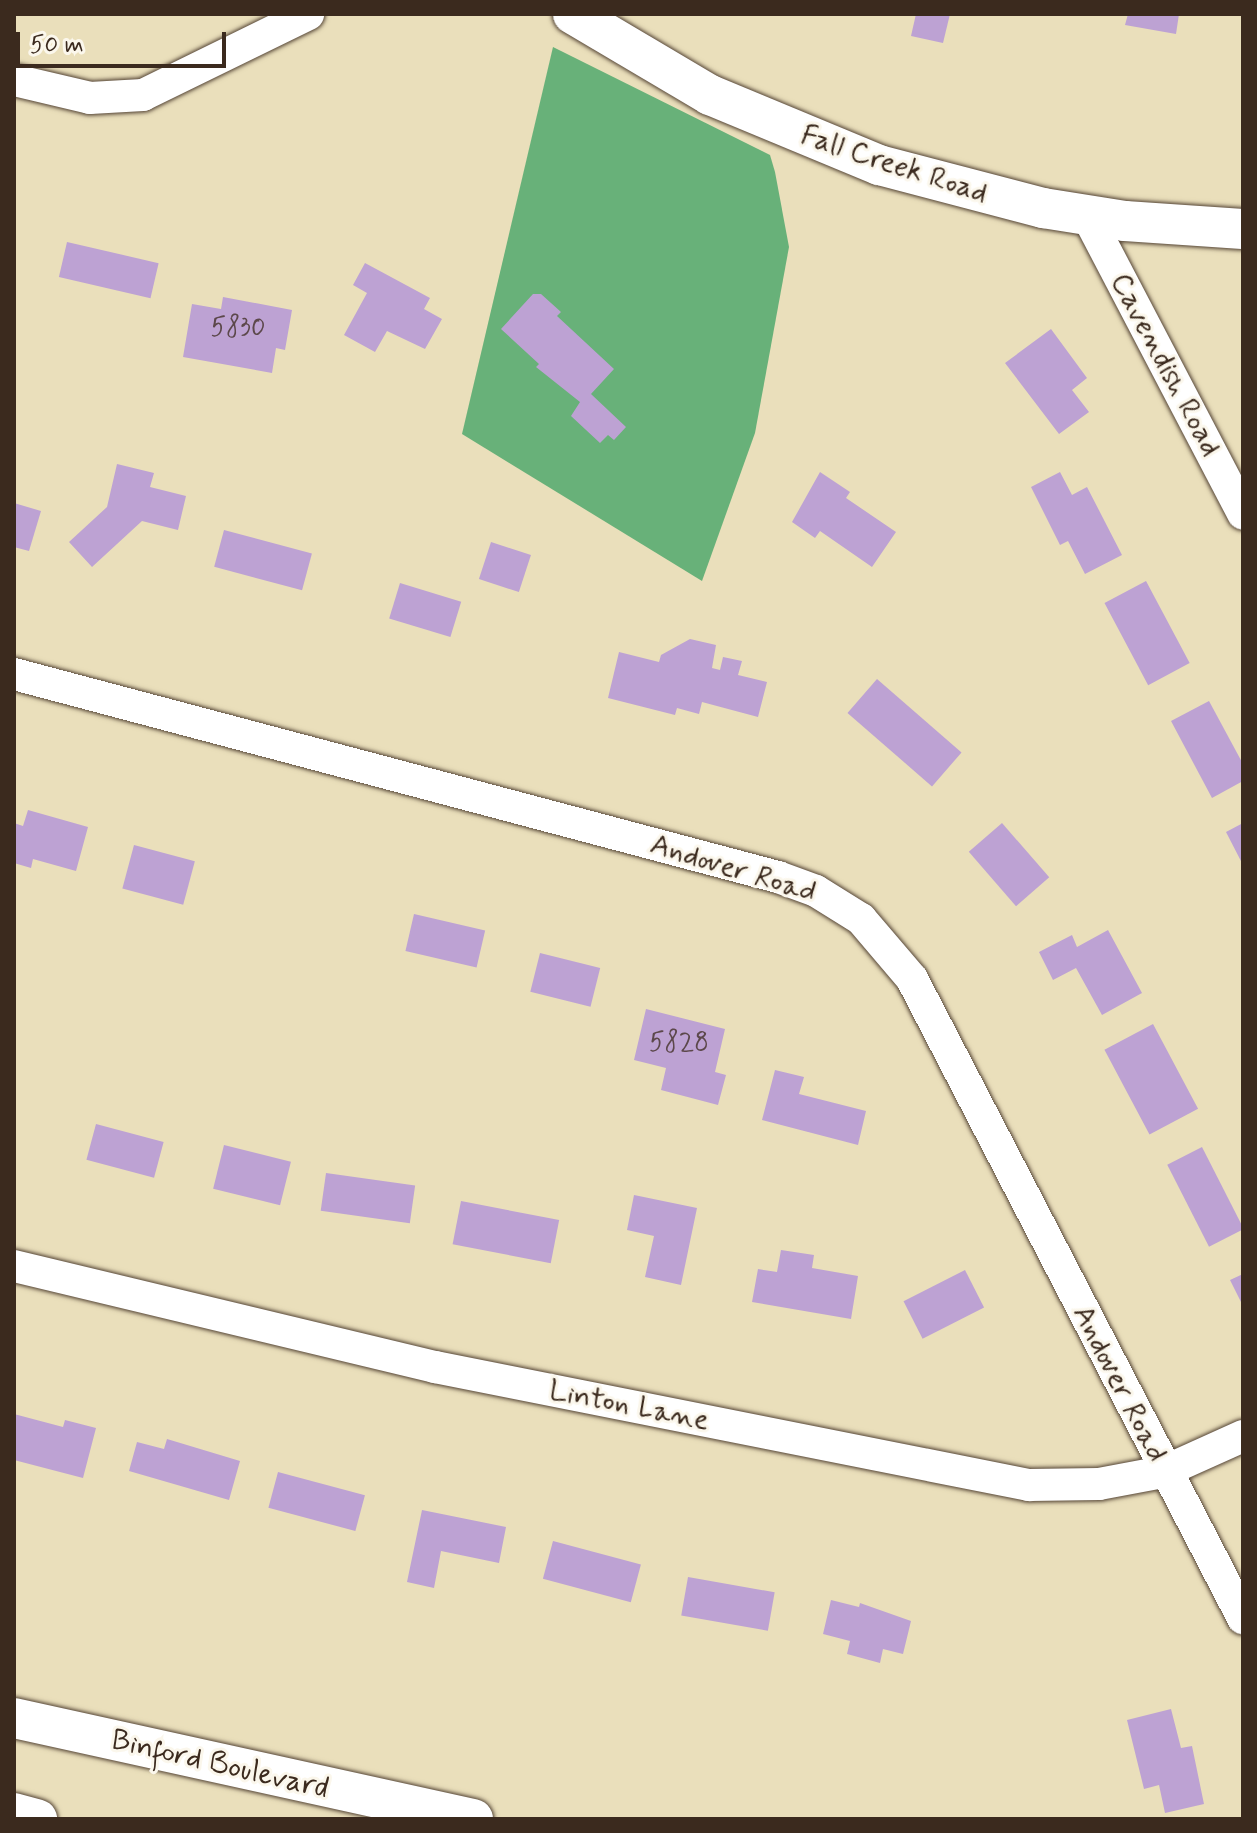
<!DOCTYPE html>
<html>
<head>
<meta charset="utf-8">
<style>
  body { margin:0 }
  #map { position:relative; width:1257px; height:1833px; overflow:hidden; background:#eadfbb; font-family:Mynerve,sans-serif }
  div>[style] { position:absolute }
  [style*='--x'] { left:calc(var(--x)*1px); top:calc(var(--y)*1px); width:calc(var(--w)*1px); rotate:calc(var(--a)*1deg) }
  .forest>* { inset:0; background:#68b179 }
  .building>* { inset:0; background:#bda2d3; transform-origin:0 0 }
  .roads { filter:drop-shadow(0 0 2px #554536) drop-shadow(0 0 2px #554536) }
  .minor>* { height:32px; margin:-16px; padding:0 16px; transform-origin:16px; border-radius:16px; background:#fff }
  .major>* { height:40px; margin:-20px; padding:0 20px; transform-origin:20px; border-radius:20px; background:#fff }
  span { translate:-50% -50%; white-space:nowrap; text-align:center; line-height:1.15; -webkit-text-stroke:6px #fbf7ec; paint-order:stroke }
  .number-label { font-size:26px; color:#5c484b }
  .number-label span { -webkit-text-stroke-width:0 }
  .street-label { font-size:30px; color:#3b2a1e }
  .frame { position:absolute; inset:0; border:16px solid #3b2a1e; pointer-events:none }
  .scale { position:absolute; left:16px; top:32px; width:210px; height:36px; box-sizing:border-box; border:4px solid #3b2a1e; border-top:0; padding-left:10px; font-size:24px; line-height:28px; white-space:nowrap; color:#3b2a1e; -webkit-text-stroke:6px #fbf7ec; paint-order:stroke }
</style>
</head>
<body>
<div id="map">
  <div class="forest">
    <i style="clip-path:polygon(553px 47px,770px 155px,775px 172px,789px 247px,755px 433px,702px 581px,462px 434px)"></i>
  </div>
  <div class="building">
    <i style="clip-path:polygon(916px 14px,950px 14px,943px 43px,911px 36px)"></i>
    <i style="clip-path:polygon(1128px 14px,1179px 14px,1176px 34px,1125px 25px)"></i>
    <i style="left:67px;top:242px;width:94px;height:36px;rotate:13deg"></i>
    <i style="clip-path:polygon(365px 263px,430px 298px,424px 309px,442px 319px,425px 349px,387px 331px,375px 352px,344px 335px,367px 293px,353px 285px)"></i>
    <i style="clip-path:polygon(533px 294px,541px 294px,561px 312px,557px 316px,614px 369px,591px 394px,626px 427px,614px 440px,608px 435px,600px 443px,571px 416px,580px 402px,536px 367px,539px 364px,501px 329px)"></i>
    <i style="clip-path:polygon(223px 297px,292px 310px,285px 350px,276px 348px,272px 373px,183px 357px,192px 304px,221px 309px)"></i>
    <i style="clip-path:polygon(1051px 329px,1087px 378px,1072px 390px,1089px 412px,1059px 434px,1005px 363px)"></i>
    <i style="clip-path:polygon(117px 464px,154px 473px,150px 487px,186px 496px,178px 530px,142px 521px,92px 567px,69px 542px,107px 507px)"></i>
    <i style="clip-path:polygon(820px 472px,850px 492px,846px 498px,896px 532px,872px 567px,820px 531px,815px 538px,792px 522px)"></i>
    <i style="clip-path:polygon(1060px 472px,1072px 495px,1087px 487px,1122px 555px,1085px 574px,1068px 541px,1060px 545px,1031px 487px)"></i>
    <i style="clip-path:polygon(14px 503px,41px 511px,29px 551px,14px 547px)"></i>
    <i style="left:224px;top:530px;width:91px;height:38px;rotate:15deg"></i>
    <i style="left:491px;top:542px;width:42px;height:39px;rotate:18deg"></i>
    <i style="left:1146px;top:581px;width:93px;height:47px;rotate:62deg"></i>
    <i style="left:400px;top:583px;width:64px;height:37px;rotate:17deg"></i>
    <i style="clip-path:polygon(690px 639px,716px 645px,712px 668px,720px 670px,723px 657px,742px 661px,738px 675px,767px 682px,758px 717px,702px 702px,699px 714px,677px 708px,675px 715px,608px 698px,619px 652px,659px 662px,661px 655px)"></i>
    <i style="left:877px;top:679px;width:112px;height:45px;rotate:41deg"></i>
    <i style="clip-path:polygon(1209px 701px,1243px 764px,1243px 781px,1212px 798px,1171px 721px)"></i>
    <i style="clip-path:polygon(28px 810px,88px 827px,76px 871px,33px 859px,31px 868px,14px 863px,14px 823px,23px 826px)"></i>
    <i style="left:1002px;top:823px;width:72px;height:44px;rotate:49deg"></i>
    <i style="clip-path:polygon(1243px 823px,1243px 865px,1226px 832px)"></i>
    <i style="left:134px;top:845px;width:63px;height:45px;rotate:15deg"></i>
    <i style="left:414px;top:914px;width:73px;height:38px;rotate:13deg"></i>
    <i style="clip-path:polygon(1108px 930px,1142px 993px,1102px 1015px,1076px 968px,1053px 980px,1039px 952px,1072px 935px,1077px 947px)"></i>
    <i style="left:540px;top:953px;width:62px;height:40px;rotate:14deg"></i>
    <i style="clip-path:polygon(646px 1009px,725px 1029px,715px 1072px,726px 1075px,718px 1105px,661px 1090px,666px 1068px,634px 1060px)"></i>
    <i style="left:1153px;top:1024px;width:96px;height:55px;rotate:62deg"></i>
    <i style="clip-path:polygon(775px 1070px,804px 1077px,799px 1094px,866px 1111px,858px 1145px,762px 1120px)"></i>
    <i style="left:96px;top:1124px;width:70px;height:37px;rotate:15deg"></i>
    <i style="left:224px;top:1145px;width:69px;height:45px;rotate:14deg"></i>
    <i style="left:1202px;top:1147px;width:92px;height:39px;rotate:63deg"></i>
    <i style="left:326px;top:1173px;width:90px;height:38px;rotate:8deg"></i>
    <i style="clip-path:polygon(634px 1195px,697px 1208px,681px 1285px,645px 1277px,654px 1236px,627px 1230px)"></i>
    <i style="left:461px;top:1201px;width:100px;height:44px;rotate:11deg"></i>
    <i style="clip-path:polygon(781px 1250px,814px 1255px,812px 1268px,858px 1276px,851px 1319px,752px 1302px,758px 1269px,777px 1272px)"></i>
    <i style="left:965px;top:1270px;width:42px;height:69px;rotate:63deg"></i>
    <i style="clip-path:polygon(1243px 1274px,1243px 1306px,1230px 1280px)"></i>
    <i style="clip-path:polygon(14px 1414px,63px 1427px,65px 1420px,96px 1428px,83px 1478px,14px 1460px)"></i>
    <i style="clip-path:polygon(167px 1439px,240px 1461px,229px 1500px,129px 1471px,137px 1442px,164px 1449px)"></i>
    <i style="left:278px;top:1472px;width:90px;height:37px;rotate:15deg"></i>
    <i style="clip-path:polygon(422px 1510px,506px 1527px,499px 1563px,441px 1551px,434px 1588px,407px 1582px)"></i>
    <i style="left:553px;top:1541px;width:91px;height:39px;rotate:15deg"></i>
    <i style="left:688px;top:1577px;width:88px;height:39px;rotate:10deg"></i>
    <i style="clip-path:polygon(831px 1600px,859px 1607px,860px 1603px,911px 1621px,903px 1654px,883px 1649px,880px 1663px,847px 1654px,850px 1641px,823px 1634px)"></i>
    <i style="clip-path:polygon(1171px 1709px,1181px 1748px,1192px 1746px,1204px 1804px,1165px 1813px,1159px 1785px,1144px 1789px,1127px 1720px)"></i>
  </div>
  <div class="roads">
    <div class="minor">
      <i style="--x:14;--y:80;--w:78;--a:13.3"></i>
      <i style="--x:90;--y:98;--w:53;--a:-3.2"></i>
      <i style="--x:143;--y:95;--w:184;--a:-26.1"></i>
      <i style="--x:1087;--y:215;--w:337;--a:62.4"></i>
      <i style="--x:14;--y:674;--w:791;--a:14.88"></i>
      <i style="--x:778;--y:877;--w:40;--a:20.2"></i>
      <i style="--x:816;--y:891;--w:53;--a:31.9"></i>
      <i style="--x:861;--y:919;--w:79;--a:49.6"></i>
      <i style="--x:912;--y:979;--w:720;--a:62.62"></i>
      <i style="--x:14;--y:1266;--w:433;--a:13.5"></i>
      <i style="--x:435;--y:1367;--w:606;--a:11.24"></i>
      <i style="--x:1029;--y:1485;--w:70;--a:-0.8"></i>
      <i style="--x:1099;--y:1484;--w:65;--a:-10.6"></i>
      <i style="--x:1163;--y:1472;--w:88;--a:-24.2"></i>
    </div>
    <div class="major">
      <i style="--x:573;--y:14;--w:159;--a:30.6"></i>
      <i style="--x:710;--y:95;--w:183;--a:22.5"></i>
      <i style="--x:879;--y:165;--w:170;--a:14.7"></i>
      <i style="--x:1043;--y:208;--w:83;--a:9"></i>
      <i style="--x:1125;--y:221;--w:118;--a:3.9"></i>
      <i style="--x:14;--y:1718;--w:470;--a:12.4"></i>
      <i style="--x:14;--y:1813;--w:24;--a:15"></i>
    </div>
  </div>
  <div class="number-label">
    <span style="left:238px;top:329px">5830</span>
    <span style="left:679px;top:1044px">5828</span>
  </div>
  <div class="street-label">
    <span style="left:894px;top:165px;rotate:18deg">Fall Creek Road</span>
    <span style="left:1165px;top:365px;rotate:62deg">Cavendish Road</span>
    <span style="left:733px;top:869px;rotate:17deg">Andover Road</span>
    <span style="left:1119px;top:1384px;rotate:63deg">Andover Road</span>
    <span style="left:629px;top:1406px;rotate:11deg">Linton Lane</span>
    <span style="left:220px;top:1765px;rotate:13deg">Binford Boulevard</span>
  </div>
  <div class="frame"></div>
  <div class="scale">50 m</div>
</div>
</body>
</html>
